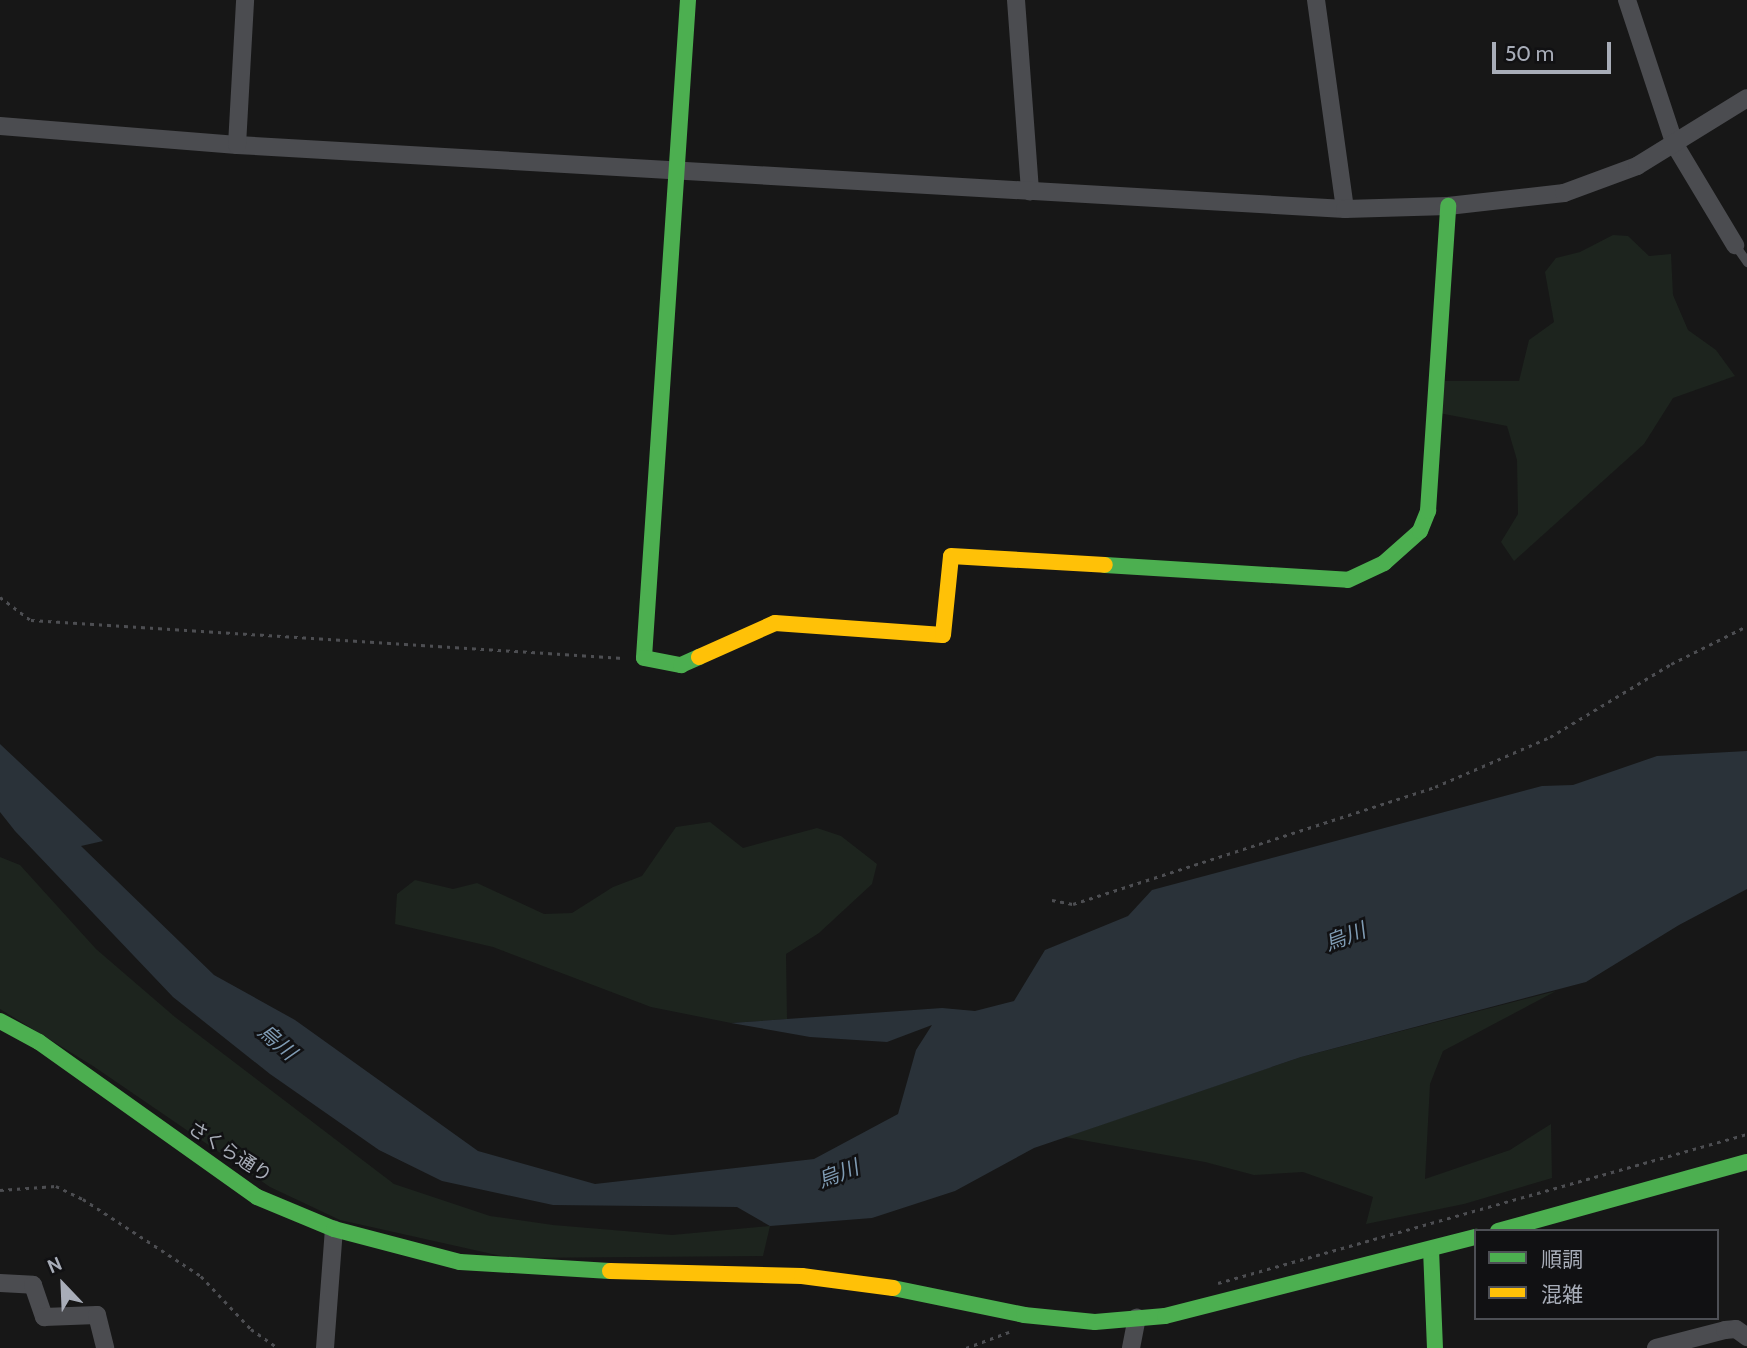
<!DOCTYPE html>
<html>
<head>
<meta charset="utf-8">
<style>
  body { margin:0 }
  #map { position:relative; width:1747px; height:1348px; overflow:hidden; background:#171717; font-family:Cabin,"Noto Sans JP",sans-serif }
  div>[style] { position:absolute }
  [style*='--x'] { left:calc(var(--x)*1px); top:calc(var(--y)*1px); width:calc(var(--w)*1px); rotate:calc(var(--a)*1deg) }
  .green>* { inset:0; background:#1d241e }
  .water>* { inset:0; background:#2a3239 }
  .path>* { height:2.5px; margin-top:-1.25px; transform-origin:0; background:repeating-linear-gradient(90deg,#4d4e52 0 3.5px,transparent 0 8.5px) }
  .lane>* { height:9px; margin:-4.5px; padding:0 4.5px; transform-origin:4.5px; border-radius:4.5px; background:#4b4c50 }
  .street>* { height:18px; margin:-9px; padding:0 9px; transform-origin:9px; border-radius:9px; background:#4b4c50 }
  .fast>* { height:16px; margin:-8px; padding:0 8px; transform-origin:8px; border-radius:8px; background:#4caf50 }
  .slow>* { height:16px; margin:-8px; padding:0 8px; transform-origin:8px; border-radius:8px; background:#ffc107 }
  span { translate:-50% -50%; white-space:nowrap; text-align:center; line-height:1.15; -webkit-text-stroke:5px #111113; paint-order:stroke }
  .street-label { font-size:19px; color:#a8adb8 }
  .water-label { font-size:21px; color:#7f9bb3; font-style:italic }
  .legend { position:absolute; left:1474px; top:1229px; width:245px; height:91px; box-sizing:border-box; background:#111113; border:2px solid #4d4f55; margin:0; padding:9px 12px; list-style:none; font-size:21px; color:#a8adb8 }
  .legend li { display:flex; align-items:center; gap:14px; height:35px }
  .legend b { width:35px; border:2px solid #4d4f55 }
  .north { position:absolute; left:28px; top:1250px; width:70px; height:70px; -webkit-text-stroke:5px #111113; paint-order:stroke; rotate:337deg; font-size:19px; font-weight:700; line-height:28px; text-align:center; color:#a8adb8 }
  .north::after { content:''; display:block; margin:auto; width:24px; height:32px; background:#a8adb8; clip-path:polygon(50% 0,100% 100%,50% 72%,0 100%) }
  .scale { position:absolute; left:1492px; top:42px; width:119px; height:32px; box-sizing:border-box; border:4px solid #a8adb8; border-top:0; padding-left:9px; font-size:21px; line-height:24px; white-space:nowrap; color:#a8adb8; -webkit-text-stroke:5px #111113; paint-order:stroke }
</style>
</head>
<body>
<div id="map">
  <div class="green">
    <i style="clip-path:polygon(1613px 235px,1628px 236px,1649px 256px,1671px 254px,1673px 295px,1688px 330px,1716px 350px,1735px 376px,1673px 398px,1644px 444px,1514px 561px,1501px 542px,1518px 514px,1517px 460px,1507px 426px,1439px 413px,1445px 381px,1519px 381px,1529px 340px,1554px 322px,1545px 272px,1556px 258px,1580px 252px)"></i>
    <i style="clip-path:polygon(710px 822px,743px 848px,817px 828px,841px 836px,877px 864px,872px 884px,819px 933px,786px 954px,787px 1019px,731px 1023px,651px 1007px,493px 947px,395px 924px,397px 894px,415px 880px,453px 889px,477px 883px,544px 914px,572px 913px,613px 887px,642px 876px,676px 827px)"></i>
    <i style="clip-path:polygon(0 857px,20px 865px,96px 949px,175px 1017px,394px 1184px,490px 1216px,553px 1225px,672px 1235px,770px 1226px,763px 1256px,510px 1258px,340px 1220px,270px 1187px,93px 1066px,0 1009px)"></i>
    <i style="clip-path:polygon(1556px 991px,1443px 1051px,1430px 1084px,1425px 1179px,1510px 1150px,1551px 1124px,1552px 1178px,1464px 1204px,1366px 1224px,1373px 1197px,1303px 1172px,1254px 1175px,1205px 1162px,1065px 1137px,1301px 1057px)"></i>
  </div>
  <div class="water">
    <i style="clip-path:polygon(0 744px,103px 841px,81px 846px,214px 975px,295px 1020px,478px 1151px,595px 1184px,814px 1159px,898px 1114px,916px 1050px,932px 1025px,887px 1042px,810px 1037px,731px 1023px,942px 1008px,975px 1011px,1014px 1001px,1045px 950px,1128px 916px,1152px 890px,1542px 786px,1573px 785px,1657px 756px,1747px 751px,1747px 889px,1679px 925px,1586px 982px,1301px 1057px,1034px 1148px,955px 1191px,872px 1218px,770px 1226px,737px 1207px,553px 1205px,442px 1181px,379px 1150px,270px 1074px,173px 997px,15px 831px,0 812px)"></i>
  </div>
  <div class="path">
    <i style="--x:0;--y:597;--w:39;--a:37"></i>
    <i style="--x:31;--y:620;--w:593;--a:3.67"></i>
    <i style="--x:1052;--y:900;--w:21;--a:11"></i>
    <i style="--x:1073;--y:904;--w:380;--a:-17.9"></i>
    <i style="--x:1435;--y:787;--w:125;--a:-23.5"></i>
    <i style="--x:1550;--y:737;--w:141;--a:-31.1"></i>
    <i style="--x:1671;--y:664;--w:85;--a:-26.6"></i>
    <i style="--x:0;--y:1190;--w:56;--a:-4.1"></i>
    <i style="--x:56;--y:1186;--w:30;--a:26"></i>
    <i style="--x:83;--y:1199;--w:141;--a:33.1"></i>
    <i style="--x:201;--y:1276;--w:73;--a:46.7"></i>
    <i style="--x:251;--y:1329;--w:33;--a:35"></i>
    <i style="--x:1218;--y:1283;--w:550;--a:-15.73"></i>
    <i style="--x:966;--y:1348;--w:46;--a:-20.4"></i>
  </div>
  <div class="lane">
    <i style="--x:1735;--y:245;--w:21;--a:55"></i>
  </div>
  <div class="street">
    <i style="--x:1016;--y:0;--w:192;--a:85.8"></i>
    <i style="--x:1316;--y:0;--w:211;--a:82.1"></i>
    <i style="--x:1627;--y:0;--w:153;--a:71.7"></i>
    <i style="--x:1675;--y:145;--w:117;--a:59"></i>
    <i style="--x:0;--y:126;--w:238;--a:4.6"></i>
    <i style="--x:237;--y:145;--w:1110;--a:3.31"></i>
    <i style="--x:1345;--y:209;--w:103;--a:-1.7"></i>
    <i style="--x:1448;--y:206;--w:117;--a:-6.4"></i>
    <i style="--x:1564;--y:193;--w:78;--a:-20.3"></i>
    <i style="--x:1637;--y:166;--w:129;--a:-31.7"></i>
    <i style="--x:237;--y:145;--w:145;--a:-86.8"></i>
    <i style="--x:0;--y:1283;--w:33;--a:3"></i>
    <i style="--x:33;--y:1285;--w:34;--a:71"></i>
    <i style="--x:44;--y:1317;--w:53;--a:-2.2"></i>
    <i style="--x:97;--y:1315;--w:34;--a:76"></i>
    <i style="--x:325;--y:1348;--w:119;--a:-85.7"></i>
    <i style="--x:1131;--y:1348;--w:31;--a:-79"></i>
    <i style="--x:1656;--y:1348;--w:71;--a:-14.6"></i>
    <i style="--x:1725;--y:1330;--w:11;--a:-5"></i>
    <i style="--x:1736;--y:1329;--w:14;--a:36"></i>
  </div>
  <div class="fast">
    <i style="--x:688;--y:0;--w:659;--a:93.83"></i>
    <i style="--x:644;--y:658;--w:38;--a:11"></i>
    <i style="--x:681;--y:665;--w:20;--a:-24"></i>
    <i style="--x:1105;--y:565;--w:243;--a:3.5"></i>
    <i style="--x:1348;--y:580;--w:40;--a:-25"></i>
    <i style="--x:1384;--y:563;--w:48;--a:-41.6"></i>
    <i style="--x:1420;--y:531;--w:22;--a:-68"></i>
    <i style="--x:1428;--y:511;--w:306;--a:-86.2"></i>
    <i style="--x:0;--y:1021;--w:44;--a:28.3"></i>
    <i style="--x:39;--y:1042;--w:267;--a:35.4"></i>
    <i style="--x:257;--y:1197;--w:83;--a:22.6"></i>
    <i style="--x:334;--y:1229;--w:130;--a:14.7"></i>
    <i style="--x:460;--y:1262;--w:150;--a:3.4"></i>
    <i style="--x:1498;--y:1231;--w:258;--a:-15.5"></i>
    <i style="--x:1431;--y:1249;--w:99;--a:87.7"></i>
    <i style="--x:893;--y:1288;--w:134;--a:11.6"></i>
    <i style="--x:1024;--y:1315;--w:71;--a:5.6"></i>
    <i style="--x:1095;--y:1322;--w:70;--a:-4.9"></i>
    <i style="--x:1165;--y:1316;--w:321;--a:-14.3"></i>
  </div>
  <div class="slow">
    <i style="--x:699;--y:657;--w:83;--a:-24.1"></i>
    <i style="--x:775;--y:623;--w:168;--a:4.1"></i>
    <i style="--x:943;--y:635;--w:79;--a:-84.2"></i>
    <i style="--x:951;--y:556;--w:154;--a:3.3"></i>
    <i style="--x:610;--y:1271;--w:192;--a:1.5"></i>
    <i style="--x:802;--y:1276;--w:92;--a:7.5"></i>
  </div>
  <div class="street-label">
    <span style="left:230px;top:1152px;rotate:33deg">さくら通り</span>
  </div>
  <div class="water-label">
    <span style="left:1345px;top:937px;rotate:-21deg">烏川</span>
    <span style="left:277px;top:1042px;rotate:41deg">烏川</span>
    <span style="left:838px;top:1174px;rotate:-21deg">烏川</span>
  </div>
  <ul class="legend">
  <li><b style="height:9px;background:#4caf50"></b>順調</li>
  <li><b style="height:9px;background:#ffc107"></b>混雑</li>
  </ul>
  <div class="north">N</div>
  <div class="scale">50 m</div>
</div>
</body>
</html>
